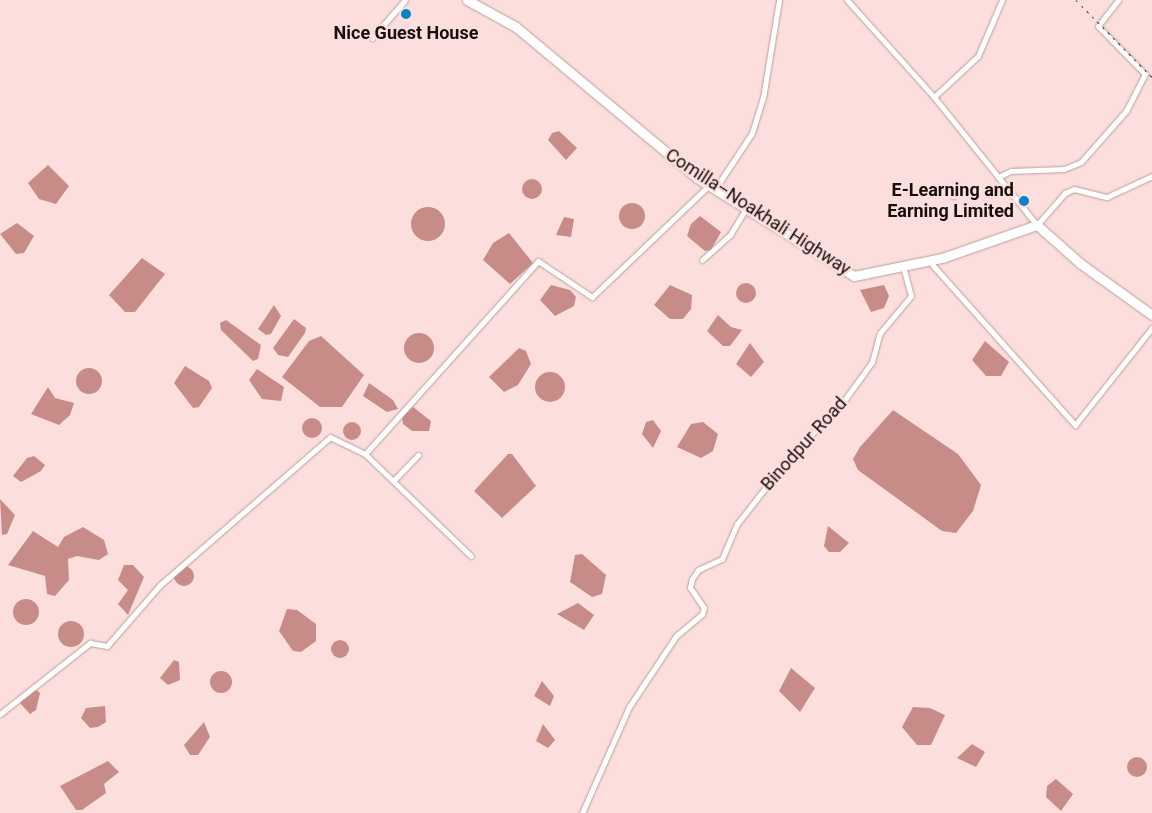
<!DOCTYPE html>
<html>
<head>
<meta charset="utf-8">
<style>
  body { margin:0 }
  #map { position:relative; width:1152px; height:813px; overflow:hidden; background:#fcdfdd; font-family:Roboto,sans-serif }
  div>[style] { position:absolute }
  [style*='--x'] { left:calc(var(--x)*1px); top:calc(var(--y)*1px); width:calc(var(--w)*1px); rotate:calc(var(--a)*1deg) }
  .water>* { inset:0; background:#c88c88 }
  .round { border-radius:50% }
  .roads { filter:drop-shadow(0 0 1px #ba9f9d) drop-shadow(0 0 1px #ba9f9d) }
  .minor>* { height:5px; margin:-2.5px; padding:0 2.5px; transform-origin:2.5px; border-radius:2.5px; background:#fff }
  .trunk>* { height:9px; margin:-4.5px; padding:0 4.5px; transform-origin:4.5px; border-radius:4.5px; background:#fff }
  .rail>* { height:1px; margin-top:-0.5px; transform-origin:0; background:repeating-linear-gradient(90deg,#312625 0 2.5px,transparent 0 7.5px) }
  .dots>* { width:14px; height:14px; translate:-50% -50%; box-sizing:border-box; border:2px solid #fcdfdd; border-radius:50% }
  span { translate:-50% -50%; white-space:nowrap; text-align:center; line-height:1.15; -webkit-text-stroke:5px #fcdfdd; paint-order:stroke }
  .poi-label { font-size:18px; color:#170e0d; font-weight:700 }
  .right { translate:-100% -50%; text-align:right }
  .street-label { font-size:18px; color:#170e0d }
</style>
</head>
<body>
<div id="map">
  <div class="water">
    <i style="clip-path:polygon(559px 131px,577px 148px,566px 160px,548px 140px,552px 133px)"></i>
    <i style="clip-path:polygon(48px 165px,69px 186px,56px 204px,39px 199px,28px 183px)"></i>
    <i class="round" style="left:522px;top:179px;width:20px;height:20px"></i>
    <i class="round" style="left:619px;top:203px;width:26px;height:26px"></i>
    <i class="round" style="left:411px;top:207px;width:34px;height:34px"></i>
    <i style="clip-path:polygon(700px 216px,721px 232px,711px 250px,705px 251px,687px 236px,691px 224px)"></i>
    <i style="clip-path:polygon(564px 217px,574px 219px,571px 237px,556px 235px)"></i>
    <i style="clip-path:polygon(17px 223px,34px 236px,24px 253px,16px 254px,0 234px)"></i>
    <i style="clip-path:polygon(509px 233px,533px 263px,510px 284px,483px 260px,493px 243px)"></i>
    <i style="clip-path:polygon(142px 258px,165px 274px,135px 312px,125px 312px,109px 295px)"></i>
    <i class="round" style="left:736px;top:283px;width:20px;height:20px"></i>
    <i style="clip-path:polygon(551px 285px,570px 290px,576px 297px,574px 306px,555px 316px,540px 300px)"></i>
    <i style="clip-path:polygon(670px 285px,692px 295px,691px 309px,683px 319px,670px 319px,654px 305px)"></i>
    <i style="clip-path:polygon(884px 285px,889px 296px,884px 308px,871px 312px,860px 290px)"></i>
    <i style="clip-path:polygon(274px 305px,281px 316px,271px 334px,266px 335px,258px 329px)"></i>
    <i style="clip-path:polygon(718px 315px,731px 327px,742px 330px,730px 346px,723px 346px,707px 331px)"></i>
    <i style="clip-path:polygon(294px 319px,306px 328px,305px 333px,288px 357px,278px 355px,273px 348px)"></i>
    <i style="clip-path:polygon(226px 320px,261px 345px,258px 359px,253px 361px,221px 330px,220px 323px)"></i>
    <i class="round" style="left:404px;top:333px;width:30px;height:30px"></i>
    <i style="clip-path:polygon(321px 336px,364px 375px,342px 407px,320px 407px,282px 377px,309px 341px)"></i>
    <i style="clip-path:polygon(985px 341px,1009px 362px,1001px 376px,986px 376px,972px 360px)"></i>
    <i style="clip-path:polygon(750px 343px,764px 362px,751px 377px,736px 364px)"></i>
    <i style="clip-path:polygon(519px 348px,526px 351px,531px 364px,518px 385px,504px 392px,489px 377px)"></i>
    <i style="clip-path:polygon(185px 366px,209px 381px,212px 388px,199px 407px,193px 408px,174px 383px)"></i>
    <i class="round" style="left:76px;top:368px;width:26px;height:26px"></i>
    <i style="clip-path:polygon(257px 369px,284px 387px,281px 401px,262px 399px,249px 380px)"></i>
    <i class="round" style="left:535px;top:372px;width:30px;height:30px"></i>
    <i style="clip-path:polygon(369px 383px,393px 400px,398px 409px,387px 412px,363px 396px)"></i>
    <i style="clip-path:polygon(48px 387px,55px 398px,74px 403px,70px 415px,59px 425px,31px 414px)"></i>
    <i style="clip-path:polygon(413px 407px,431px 421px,429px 431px,412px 431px,403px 424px,402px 417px)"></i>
    <i style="clip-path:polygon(893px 410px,958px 454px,981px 485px,973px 511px,956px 533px,942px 531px,858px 470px,853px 459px,860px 447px)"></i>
    <i class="round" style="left:302px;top:418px;width:20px;height:20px"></i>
    <i style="clip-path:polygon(653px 420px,661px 431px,653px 448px,642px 434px,646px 422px)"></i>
    <i style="clip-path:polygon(703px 422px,718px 434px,713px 451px,701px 458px,677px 447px,691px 424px)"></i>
    <i class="round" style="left:343px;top:422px;width:18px;height:18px"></i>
    <i style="clip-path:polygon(508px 454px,512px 454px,536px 486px,502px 518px,474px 491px)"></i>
    <i style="clip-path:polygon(34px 456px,45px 465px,41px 471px,21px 482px,13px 476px,27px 458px)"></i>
    <i style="clip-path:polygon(0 499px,15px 515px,7px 534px,2px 535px)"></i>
    <i style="clip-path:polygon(828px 526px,849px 543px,840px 552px,829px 552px,824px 546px)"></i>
    <i style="clip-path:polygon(83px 527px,104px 540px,108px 554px,99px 560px,77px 556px,68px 559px,69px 580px,55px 596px,47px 594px,45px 576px,8px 565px,33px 531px,58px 547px,64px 537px)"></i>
    <i style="clip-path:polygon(582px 554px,606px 575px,602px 594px,592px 597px,570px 582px,575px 555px)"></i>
    <i style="clip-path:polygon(124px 565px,133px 565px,144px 577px,128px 615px,118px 604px,128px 590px,118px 580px)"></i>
    <i class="round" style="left:174px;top:566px;width:20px;height:20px"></i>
    <i class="round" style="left:13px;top:599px;width:26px;height:26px"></i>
    <i style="clip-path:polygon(578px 603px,594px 615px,584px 630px,557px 614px)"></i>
    <i style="clip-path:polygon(287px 609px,297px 610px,316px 624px,316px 641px,301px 652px,293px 651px,279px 631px)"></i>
    <i class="round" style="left:58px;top:621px;width:26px;height:26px"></i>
    <i class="round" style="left:331px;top:640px;width:18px;height:18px"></i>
    <i style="clip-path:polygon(174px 660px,179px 662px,180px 680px,168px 685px,160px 678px)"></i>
    <i style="clip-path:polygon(791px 668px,815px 688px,800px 712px,779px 691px)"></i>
    <i class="round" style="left:210px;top:671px;width:22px;height:22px"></i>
    <i style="clip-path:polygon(542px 681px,554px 696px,550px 706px,534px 696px)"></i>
    <i style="clip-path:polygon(34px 688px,40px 693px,36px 710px,30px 714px,20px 703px)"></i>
    <i style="clip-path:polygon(105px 706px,106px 722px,98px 727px,90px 728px,81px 718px,86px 708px)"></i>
    <i style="clip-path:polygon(913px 707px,930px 708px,945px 715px,931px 745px,917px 745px,902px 727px)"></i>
    <i style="clip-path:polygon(204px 722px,210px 737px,198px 755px,190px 755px,184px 745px)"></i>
    <i style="clip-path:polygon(543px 724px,555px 740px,548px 748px,536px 741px)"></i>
    <i style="clip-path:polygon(972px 744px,985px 752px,976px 767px,957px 758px)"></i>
    <i class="round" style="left:1127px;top:757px;width:20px;height:20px"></i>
    <i style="clip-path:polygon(108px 761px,119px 772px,104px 784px,106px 793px,82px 810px,76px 810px,60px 786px)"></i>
    <i style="clip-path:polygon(1056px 779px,1073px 794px,1061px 811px,1046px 797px,1047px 786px)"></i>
  </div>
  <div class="roads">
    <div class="minor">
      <i style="--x:847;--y:0;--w:130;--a:48.1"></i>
      <i style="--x:934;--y:97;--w:164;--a:51.2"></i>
      <i style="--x:1037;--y:225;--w:43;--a:-48.8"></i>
      <i style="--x:1065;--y:193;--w:10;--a:-24"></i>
      <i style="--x:1074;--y:189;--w:34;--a:14"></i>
      <i style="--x:1107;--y:197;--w:50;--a:-25"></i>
      <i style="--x:372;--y:38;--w:50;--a:-49"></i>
      <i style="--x:934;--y:97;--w:60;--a:-43"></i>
      <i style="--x:978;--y:56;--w:61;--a:-66.8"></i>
      <i style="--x:998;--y:177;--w:14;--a:-25"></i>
      <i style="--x:1011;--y:171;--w:53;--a:-2.2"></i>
      <i style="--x:1064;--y:169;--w:18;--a:-22"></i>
      <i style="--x:1081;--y:162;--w:68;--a:-48.6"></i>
      <i style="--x:1126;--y:111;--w:42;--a:-62.8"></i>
      <i style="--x:1145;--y:74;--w:67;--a:-134.4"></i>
      <i style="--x:1098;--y:26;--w:33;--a:-52"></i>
      <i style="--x:715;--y:189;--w:67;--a:-56.5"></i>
      <i style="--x:752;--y:133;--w:37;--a:-73"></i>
      <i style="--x:763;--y:98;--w:99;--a:-80.7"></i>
      <i style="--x:953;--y:196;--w:13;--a:-77"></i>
      <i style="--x:702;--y:260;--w:38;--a:-42"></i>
      <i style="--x:730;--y:235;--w:31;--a:-59"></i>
      <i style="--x:929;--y:261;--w:220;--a:48.3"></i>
      <i style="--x:1075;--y:425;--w:124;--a:-51.6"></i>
      <i style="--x:365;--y:454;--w:259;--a:-48.1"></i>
      <i style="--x:538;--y:261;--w:65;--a:33.7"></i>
      <i style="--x:592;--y:297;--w:162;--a:-43.7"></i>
      <i style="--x:394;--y:480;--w:35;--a:-46"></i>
      <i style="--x:0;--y:714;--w:115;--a:-38.3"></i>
      <i style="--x:90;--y:643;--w:17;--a:10"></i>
      <i style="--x:107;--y:646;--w:81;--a:-49"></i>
      <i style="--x:160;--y:585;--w:225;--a:-41"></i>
      <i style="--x:330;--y:437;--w:39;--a:26"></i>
      <i style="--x:365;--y:454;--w:147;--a:43.9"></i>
      <i style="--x:582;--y:813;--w:116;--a:-66.1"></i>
      <i style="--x:629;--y:707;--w:85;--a:-56.5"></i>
      <i style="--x:676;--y:636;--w:34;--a:-40"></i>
      <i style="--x:702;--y:614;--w:6;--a:-72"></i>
      <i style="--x:704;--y:608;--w:25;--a:-124"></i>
      <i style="--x:690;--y:587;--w:8;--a:-76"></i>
      <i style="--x:692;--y:579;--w:11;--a:-56"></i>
      <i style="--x:698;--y:570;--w:26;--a:-25"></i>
      <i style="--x:722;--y:559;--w:38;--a:-67"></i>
      <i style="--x:737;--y:524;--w:94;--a:-51.9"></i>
      <i style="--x:795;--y:450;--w:59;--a:-43.6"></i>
      <i style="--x:838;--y:409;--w:58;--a:-54.1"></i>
      <i style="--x:872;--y:362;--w:30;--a:-75"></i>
      <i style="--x:880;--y:333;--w:48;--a:-50"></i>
      <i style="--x:911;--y:296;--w:30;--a:-105"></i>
    </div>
    <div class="trunk">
      <i style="--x:467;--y:0;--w:56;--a:28.9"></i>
      <i style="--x:516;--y:27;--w:236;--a:39.8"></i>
      <i style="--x:697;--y:178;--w:185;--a:32"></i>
      <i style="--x:854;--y:276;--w:90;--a:-11.6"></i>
      <i style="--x:942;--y:258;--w:101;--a:-19.2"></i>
      <i style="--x:1037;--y:225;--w:59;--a:41.6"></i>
      <i style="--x:1081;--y:264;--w:87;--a:35.7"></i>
    </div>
  </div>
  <div class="rail">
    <i style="--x:1076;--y:0;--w:108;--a:45.4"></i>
  </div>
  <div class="dots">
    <i style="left:406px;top:14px;background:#0c81ca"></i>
    <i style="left:1024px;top:201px;background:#0c81ca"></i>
  </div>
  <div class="poi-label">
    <span style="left:406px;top:33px">Nice Guest House</span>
    <span class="right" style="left:1014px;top:201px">E-Learning and<br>Earning Limited</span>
  </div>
  <div class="street-label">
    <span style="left:758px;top:212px;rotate:33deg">Comilla–Noakhali Highway</span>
    <span style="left:804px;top:444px;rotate:-48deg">Binodpur Road</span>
  </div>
</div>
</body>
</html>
